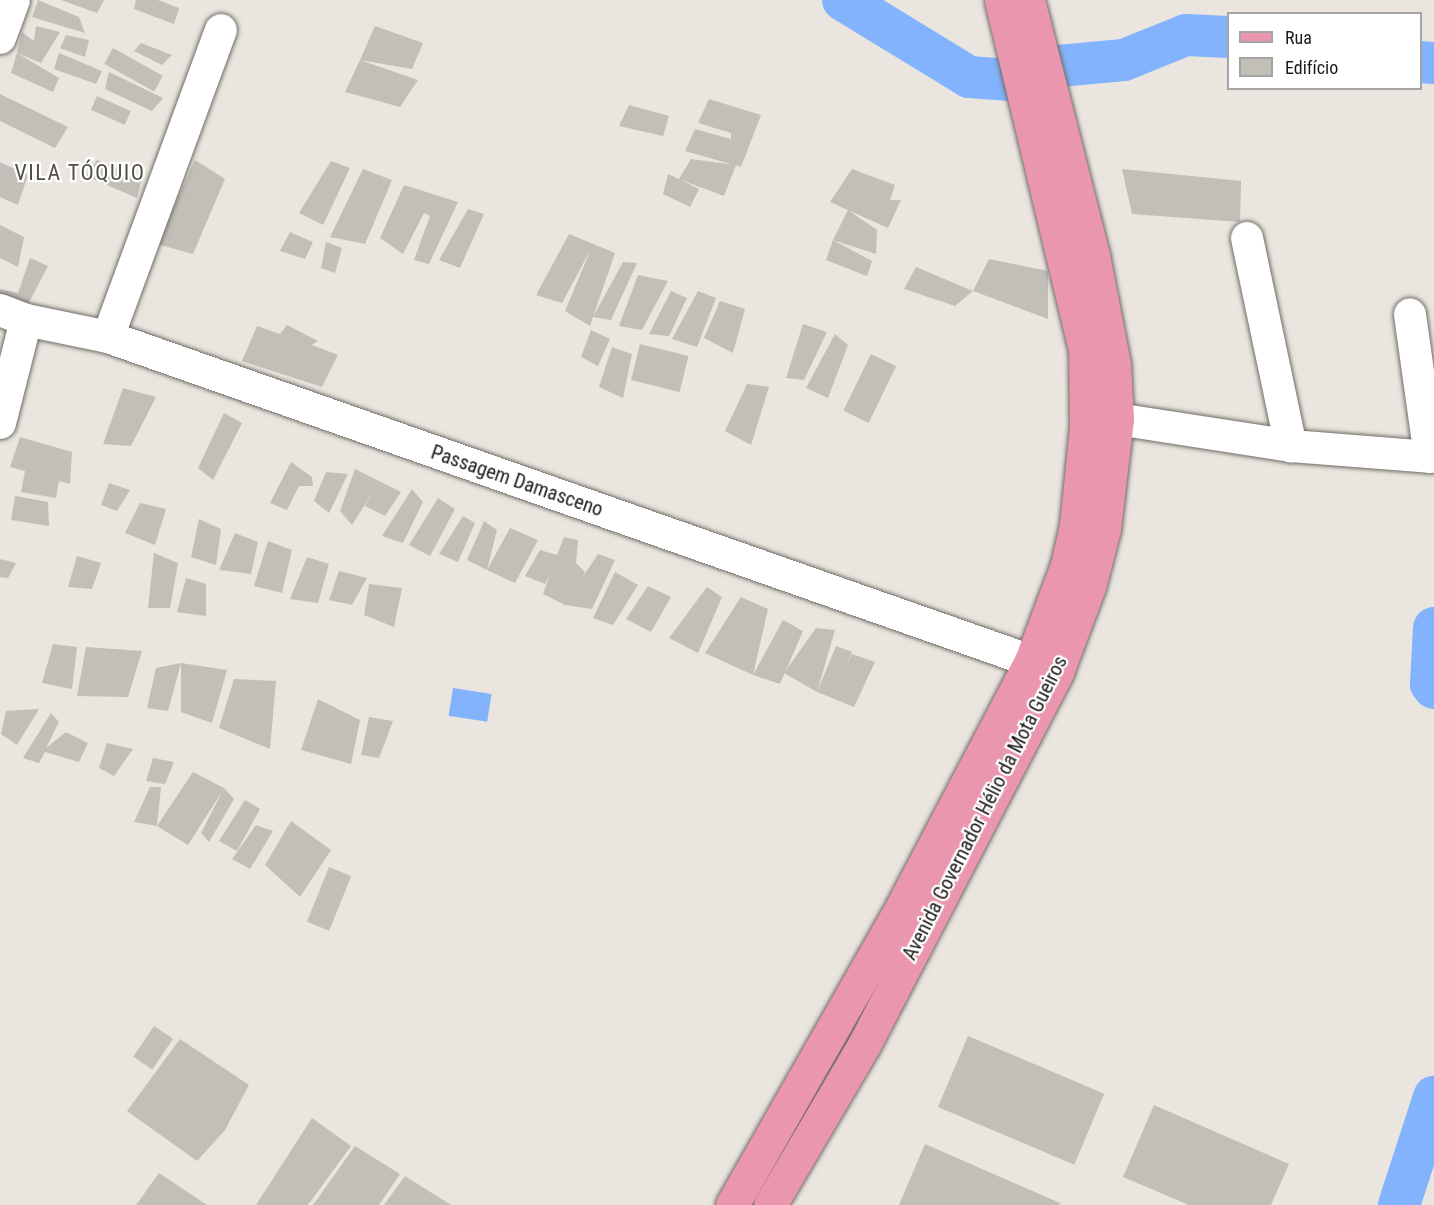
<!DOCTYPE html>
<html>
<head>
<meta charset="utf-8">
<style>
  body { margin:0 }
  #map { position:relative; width:1434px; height:1205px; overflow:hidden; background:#eae6df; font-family:"Roboto Condensed",sans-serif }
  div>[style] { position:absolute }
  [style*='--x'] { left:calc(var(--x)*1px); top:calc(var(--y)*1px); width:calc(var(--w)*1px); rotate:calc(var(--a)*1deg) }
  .water>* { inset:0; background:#83b3fd; transform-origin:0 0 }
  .river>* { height:42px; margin:-21px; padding:0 21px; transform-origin:21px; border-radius:21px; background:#83b3fd }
  .building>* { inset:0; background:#c2beb8; transform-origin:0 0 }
  .roads { filter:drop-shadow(0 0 2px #706c66) drop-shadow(0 0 2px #706c66) }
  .minor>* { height:32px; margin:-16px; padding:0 16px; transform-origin:16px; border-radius:16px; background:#fff }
  .major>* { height:33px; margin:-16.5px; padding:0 16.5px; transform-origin:16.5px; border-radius:16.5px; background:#e996ae }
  span { translate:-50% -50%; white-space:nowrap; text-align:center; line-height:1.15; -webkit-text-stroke:4.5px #fff; paint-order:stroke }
  .street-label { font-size:20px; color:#1c1b18 }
  .quarter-label { font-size:22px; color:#524e49; letter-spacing:1.5px }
  .legend { position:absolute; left:1227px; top:12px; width:195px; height:78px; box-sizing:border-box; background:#fff; border:2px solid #a4a4a3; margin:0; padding:8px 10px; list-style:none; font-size:18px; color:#1c1b18 }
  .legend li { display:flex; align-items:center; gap:12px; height:30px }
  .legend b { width:30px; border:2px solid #a4a4a3 }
</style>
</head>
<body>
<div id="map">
  <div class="water">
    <i style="left:453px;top:688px;width:39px;height:28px;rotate:9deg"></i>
  </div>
  <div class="river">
    <i style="--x:843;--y:0;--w:148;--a:31.4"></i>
    <i style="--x:969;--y:77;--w:42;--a:4.1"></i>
    <i style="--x:1011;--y:80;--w:50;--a:-16.3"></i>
    <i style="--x:1059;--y:66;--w:65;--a:-5.3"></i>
    <i style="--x:1124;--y:60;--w:67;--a:-22"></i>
    <i style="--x:1186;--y:35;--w:42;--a:2.7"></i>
    <i style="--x:1420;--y:62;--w:14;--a:4"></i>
    <i style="--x:1434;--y:628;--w:56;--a:93.1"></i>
    <i style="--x:1431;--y:684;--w:5;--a:53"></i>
    <i style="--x:1399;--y:1205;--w:114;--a:-72"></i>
  </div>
  <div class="building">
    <i style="clip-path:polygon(38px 0,79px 17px,85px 33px,32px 17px)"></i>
    <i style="clip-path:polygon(61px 0,104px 0,97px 13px)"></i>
    <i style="clip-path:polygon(136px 0,158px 0,179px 8px,174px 24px,134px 9px)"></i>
    <i style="clip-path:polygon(36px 26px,60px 32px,41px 63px,17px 53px,22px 32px,34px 41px)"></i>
    <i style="clip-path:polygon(375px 26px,423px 43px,412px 69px,360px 60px)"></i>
    <i style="clip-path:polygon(66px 35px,89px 40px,85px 57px,60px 48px)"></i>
    <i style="clip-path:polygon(141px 43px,172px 55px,162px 65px,134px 51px)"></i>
    <i style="left:113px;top:48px;width:57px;height:18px;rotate:29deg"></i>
    <i style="clip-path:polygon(17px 53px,59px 78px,53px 92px,11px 73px)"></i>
    <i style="clip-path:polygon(59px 53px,102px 71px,96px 84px,54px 69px)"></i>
    <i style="clip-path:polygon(360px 60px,418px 80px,400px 107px,345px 92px)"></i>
    <i style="clip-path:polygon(109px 72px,163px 98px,152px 111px,105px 89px)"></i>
    <i style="clip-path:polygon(0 94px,68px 127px,55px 148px,0 121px)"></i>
    <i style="left:97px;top:96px;width:37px;height:15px;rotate:24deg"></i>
    <i style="clip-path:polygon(709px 99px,761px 115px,741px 167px,685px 151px,695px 129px,731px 139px,731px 133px,698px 123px)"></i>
    <i style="clip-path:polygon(629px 105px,669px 116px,663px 136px,619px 126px)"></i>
    <i style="clip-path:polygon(691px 159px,736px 165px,724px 196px,681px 180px,699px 189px,690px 207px,663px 194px,668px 174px,679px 179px)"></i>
    <i style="clip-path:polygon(97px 160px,142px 178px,137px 198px,86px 176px)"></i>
    <i style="clip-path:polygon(195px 160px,225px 179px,193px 254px,157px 244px)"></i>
    <i style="clip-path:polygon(331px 161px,350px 168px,323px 225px,299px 213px)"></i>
    <i style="clip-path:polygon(0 162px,28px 175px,18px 205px,0 197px)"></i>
    <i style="clip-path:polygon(363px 169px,392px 180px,365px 244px,330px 237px)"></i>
    <i style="clip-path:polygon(852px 169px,895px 185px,890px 200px,901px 200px,888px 228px,830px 202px)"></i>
    <i style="clip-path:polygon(1122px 169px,1241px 181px,1240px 222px,1132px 214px)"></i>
    <i style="clip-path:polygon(404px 185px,458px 202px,429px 264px,414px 260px,430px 216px,424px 213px,403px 254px,380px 238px)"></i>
    <i style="clip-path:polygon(468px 209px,484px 214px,460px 268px,439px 260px)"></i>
    <i style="clip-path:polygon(848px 210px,877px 230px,876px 254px,833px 240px)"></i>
    <i style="clip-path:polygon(0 225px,24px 237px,18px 267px,0 258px)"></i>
    <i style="clip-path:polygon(290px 232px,313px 242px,305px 259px,280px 251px)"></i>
    <i style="clip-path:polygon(569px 234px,615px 253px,593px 317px,623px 262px,637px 263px,611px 320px,593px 317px,590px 326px,565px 311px,591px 249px,562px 303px,536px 295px)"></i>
    <i style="clip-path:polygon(833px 240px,872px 261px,867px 276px,826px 260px)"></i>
    <i style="clip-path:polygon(326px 242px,342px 248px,335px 273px,321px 268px)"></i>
    <i style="clip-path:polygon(30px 258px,48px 266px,26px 308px,0 306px,0 289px,18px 293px)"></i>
    <i style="clip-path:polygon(989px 259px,1048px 271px,1048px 319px,973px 291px)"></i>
    <i style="clip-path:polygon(916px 267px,973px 291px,955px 306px,904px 289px)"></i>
    <i style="clip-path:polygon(638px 275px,668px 281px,642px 330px,619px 326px)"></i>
    <i style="clip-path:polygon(671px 291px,687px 298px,669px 336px,649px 334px)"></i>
    <i style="clip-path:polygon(698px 291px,716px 298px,697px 347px,672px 339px)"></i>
    <i style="clip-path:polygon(720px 301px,745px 309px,733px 353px,704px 338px)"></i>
    <i style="clip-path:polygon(803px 324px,827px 332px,804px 380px,786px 378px)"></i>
    <i style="clip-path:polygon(287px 325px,318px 341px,312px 345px,338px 355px,322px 387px,242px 361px,257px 326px,280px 334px)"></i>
    <i style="clip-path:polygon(591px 330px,610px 339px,598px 366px,581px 357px)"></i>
    <i style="clip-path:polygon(835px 334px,848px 345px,828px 398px,806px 388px)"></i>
    <i style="left:640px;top:344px;width:50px;height:37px;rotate:14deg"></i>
    <i style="clip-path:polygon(612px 347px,632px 354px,623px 398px,599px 387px)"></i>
    <i style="left:871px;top:354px;width:28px;height:63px;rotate:26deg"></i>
    <i style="clip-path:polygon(747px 384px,769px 387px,751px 445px,725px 431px)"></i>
    <i style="clip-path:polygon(123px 388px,156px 397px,131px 446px,103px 444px)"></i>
    <i style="clip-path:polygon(224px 413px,242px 423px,213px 480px,198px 468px)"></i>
    <i style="clip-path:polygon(20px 437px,72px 452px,70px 484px,59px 481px,56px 498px,21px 492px,25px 471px,10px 467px)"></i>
    <i style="clip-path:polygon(291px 462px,312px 477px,313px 486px,299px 486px,287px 510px,270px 503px)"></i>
    <i style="clip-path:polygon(355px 469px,401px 492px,385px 516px,365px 506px,375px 489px,352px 525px,340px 511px)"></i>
    <i style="clip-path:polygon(326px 472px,348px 474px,329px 513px,314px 501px)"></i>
    <i style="clip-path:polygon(109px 483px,130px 490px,117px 511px,101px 505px)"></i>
    <i style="clip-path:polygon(412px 489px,423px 502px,403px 543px,382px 536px)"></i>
    <i style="clip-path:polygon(15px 496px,48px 502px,49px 526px,11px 520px)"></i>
    <i style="clip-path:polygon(438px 498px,455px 509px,430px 556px,409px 545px)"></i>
    <i style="clip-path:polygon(140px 503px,166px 509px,155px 545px,125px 533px)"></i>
    <i style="clip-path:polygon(463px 516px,475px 523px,458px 562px,439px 554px)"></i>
    <i style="clip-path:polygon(199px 519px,221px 529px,216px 565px,191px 557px)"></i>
    <i style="clip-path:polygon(484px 521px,497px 530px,487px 570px,510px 528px,538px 540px,515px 583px,487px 570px,467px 560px)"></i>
    <i style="clip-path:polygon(235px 533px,258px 542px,251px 574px,219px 570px)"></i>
    <i style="clip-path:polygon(564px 537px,578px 540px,576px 563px,585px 572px,582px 578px,598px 554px,615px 560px,592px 609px,565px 605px,543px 594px,550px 574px,545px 584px,525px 576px,540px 550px,557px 555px)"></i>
    <i style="clip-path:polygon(268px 541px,292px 550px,282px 593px,254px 586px)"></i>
    <i style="clip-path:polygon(154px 553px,178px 563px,170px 608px,148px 608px)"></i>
    <i style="clip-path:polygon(77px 556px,101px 563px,92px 589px,68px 587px)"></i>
    <i style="clip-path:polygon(307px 557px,329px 564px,318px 603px,290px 599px)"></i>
    <i style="clip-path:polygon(0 559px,16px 563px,8px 578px,0 577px)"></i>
    <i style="clip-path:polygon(339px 571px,367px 578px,352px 605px,329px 600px)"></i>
    <i style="clip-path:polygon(615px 572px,638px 585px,613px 625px,593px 618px)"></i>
    <i style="clip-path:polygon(186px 578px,206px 584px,206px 616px,177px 612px)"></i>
    <i style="clip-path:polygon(369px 584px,402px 588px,394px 627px,364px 615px)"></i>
    <i style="clip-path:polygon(648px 586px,671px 597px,651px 632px,626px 619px)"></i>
    <i style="clip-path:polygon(707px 587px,722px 597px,698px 653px,669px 638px)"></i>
    <i style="clip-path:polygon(741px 597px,768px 609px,753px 675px,783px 620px,803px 631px,780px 684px,753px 675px,705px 653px)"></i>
    <i style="clip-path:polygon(816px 628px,835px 630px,817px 692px,784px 673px)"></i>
    <i style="clip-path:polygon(53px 644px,77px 647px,72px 689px,42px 683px)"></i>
    <i style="clip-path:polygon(836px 646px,852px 652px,845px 669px,852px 654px,875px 662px,854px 707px,817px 692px)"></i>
    <i style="clip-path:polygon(86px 647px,142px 651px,128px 697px,77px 696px)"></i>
    <i style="clip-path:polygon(181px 663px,227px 670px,212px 723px,181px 712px,181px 663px,168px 711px,147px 708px,156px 668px)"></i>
    <i style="clip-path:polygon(234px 679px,276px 681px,270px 749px,219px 728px)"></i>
    <i style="clip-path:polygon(318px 699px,360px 720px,351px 764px,301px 750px)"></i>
    <i style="clip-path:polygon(39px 709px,17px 745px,1px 734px,6px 711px)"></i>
    <i style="clip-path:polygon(51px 713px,59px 722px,46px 748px,66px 732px,88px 743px,79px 762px,45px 752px,39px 763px,23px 758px)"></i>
    <i style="clip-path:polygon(369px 717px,393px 721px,379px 758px,361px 755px)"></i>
    <i style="clip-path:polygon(107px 743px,133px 749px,114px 776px,99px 768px)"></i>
    <i style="clip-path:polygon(153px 758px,174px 762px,165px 784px,146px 781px)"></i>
    <i style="clip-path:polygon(193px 772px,224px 788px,234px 799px,209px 842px,201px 833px,223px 790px,188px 845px,157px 826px,134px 822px,150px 787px,161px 787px,157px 826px)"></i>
    <i style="clip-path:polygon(245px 800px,260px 809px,237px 851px,219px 841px)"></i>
    <i style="clip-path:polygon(291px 821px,331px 850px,300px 897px,265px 865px)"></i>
    <i style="clip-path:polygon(256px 825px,273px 831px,250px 869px,232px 859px)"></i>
    <i style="left:329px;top:867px;width:24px;height:59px;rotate:22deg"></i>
    <i style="left:154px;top:1026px;width:23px;height:37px;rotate:34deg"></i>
    <i style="left:968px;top:1036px;width:148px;height:77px;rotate:23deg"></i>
    <i style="clip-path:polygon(180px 1039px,249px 1085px,225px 1130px,197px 1161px,127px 1111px)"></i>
    <i style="clip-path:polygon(1154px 1105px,1289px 1164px,1271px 1205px,1189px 1205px,1123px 1177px)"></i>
    <i style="clip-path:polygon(312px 1118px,351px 1146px,308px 1205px,256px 1205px)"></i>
    <i style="clip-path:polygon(925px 1144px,1060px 1203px,1059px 1205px,899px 1205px)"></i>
    <i style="clip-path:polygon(355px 1146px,400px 1174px,379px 1205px,313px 1205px)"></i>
    <i style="clip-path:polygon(159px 1173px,207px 1205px,136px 1205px)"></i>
    <i style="clip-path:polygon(405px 1176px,451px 1205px,384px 1205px)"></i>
  </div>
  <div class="roads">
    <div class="minor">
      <i style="--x:0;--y:38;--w:40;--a:-69.8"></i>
      <i style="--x:1247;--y:238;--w:213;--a:78.1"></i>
      <i style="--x:0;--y:310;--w:28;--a:21"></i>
      <i style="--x:26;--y:320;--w:84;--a:11.7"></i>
      <i style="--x:108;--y:337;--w:978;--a:19.34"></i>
      <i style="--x:108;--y:337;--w:327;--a:-69.8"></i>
      <i style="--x:1117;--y:419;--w:176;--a:8.8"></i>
      <i style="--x:1291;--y:446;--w:139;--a:4.5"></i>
      <i style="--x:1430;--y:457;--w:144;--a:-98"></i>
      <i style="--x:0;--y:423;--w:106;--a:-75.8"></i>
    </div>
    <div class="major">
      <i style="--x:732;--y:1205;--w:331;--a:-60.3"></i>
      <i style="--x:896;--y:918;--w:290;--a:-62.3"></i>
      <i style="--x:1031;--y:661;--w:103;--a:-69.4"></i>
      <i style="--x:1067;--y:565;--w:41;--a:-77.3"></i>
      <i style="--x:1076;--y:525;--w:99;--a:-84.2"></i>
      <i style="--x:1086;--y:427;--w:77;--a:-90.7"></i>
      <i style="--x:1085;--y:350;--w:360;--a:-103.5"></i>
      <i style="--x:770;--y:1205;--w:188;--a:-59.6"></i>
      <i style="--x:865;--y:1043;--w:418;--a:-62.6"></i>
      <i style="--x:1057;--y:672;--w:91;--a:-69.4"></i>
      <i style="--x:1089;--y:587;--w:60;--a:-75.5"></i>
      <i style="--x:1104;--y:529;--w:111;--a:-83.3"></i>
      <i style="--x:1117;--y:419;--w:55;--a:-93.1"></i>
      <i style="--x:1114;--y:364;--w:111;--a:-100.9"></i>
      <i style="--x:1093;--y:255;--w:263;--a:-104.3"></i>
    </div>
  </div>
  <div class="street-label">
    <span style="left:517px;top:481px;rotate:19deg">Passagem Damasceno</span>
    <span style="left:985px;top:808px;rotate:-63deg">Avenida Governador Hélio da Mota Gueiros</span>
  </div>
  <div class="quarter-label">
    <span style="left:80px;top:173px">VILA TÓQUIO</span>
  </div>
  <ul class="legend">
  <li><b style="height:8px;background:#e996ae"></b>Rua</li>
  <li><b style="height:16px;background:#c2beb8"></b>Edifício</li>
  </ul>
</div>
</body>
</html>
